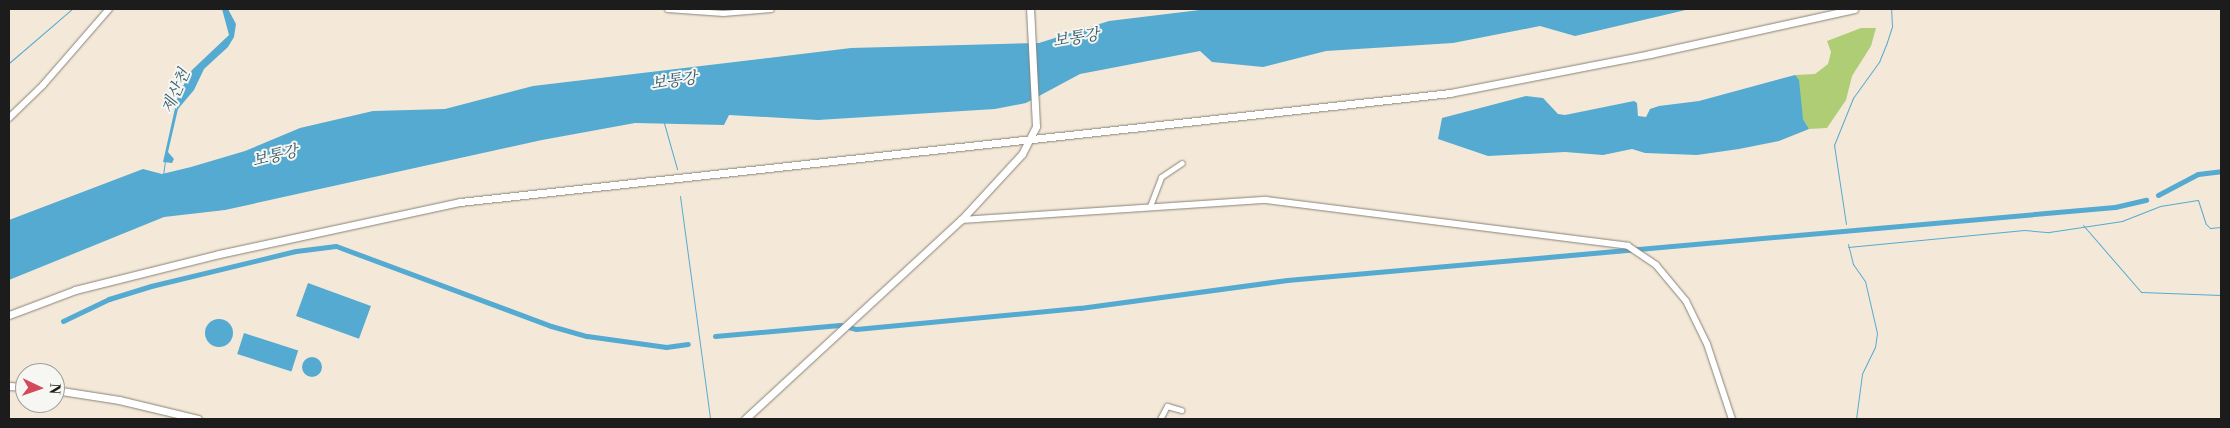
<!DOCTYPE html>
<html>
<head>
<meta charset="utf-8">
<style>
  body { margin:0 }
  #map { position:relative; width:2230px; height:428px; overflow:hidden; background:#f4e9d8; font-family:"Libre Bodoni","Noto Serif KR",serif }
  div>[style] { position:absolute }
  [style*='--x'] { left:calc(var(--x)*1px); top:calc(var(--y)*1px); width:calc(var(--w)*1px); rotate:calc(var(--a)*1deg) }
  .green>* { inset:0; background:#aecd75 }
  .water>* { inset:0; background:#55aad1; transform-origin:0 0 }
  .round { border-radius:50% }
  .stream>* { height:1px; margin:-0.5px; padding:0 0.5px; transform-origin:0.5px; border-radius:0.5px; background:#55aad1 }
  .canal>* { height:5px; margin:-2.5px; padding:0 2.5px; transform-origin:2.5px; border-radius:2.5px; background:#55aad1 }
  .roads { filter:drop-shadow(0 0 1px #88827a) drop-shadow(0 0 1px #88827a) }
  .minor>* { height:5px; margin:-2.5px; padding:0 2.5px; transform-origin:2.5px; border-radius:2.5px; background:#fff }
  .tertiary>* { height:6px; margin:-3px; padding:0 3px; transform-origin:3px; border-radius:3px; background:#fff }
  .secondary>* { height:7px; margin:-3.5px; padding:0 3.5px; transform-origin:3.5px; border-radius:3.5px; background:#fff }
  span { translate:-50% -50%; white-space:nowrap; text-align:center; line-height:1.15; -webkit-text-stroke:4px #f6f6f2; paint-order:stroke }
  .water-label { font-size:16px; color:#365c6d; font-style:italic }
  .frame { position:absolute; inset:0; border:10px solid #1c1c1c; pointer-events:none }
  .north { position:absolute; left:15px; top:363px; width:50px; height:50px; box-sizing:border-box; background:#f6f6f2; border:1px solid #9f9f9c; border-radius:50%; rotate:93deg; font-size:14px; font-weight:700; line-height:20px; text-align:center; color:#1c1c1c }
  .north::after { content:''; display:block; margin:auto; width:18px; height:22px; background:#d1495b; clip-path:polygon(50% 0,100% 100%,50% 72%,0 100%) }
</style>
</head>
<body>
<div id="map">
  <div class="green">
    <i style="clip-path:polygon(1861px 28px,1876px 28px,1871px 46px,1852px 76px,1846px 100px,1827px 128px,1809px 129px,1803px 119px,1795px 75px,1815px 74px,1828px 64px,1831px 52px,1827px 41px)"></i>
  </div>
  <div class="water">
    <i style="clip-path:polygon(222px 9px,228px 9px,236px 24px,234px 37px,228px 47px,204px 69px,194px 90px,178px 109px,168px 152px,174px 159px,172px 163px,163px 162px,178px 95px,192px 70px,229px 35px)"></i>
    <i style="clip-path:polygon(1208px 9px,1690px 9px,1575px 36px,1540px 26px,1453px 43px,1326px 51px,1263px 67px,1212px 62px,1200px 51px,1080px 74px,1026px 103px,995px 109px,818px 120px,729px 115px,724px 125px,635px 123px,542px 140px,225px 210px,164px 217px,9px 280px,9px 220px,143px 169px,162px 174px,191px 167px,245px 151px,300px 128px,373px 111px,445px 109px,533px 86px,851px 48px,1039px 43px,1109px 21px)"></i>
    <i style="clip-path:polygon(1795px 75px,1799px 80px,1803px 119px,1809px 129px,1779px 141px,1739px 149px,1697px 155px,1645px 153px,1632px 149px,1603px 155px,1565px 152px,1488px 156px,1438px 139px,1442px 118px,1526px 96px,1543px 98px,1558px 114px,1565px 115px,1634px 101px,1637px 103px,1638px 116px,1646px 117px,1650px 109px,1659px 106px,1699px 101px)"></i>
    <i style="left:308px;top:283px;width:67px;height:35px;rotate:20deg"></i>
    <i class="round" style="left:205px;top:319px;width:28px;height:28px"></i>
    <i style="left:244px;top:333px;width:57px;height:22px;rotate:18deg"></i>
    <i class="round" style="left:302px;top:357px;width:20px;height:20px"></i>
  </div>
  <div class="stream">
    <i style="--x:9;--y:63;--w:83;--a:-40.6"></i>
    <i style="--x:664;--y:123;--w:48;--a:74.2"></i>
    <i style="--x:163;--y:175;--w:14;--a:-82"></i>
    <i style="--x:680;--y:196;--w:225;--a:82.3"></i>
    <i style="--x:1846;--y:224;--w:80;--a:-98.6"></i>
    <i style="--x:1834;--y:145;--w:51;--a:-68"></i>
    <i style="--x:1853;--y:98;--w:44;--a:-54.2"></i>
    <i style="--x:1879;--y:62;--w:18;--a:-68"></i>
    <i style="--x:1886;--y:45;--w:20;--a:-72"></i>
    <i style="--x:1892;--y:26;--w:17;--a:-93"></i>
    <i style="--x:2083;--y:225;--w:89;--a:49.1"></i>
    <i style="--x:2141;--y:292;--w:80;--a:2.1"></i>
    <i style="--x:1848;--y:244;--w:21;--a:76"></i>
    <i style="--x:1853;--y:264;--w:21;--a:55"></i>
    <i style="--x:1865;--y:281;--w:53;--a:77"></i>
    <i style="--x:1877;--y:333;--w:14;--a:98"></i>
    <i style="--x:1875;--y:347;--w:30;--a:116"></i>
    <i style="--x:1862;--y:374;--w:45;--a:97.6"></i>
    <i style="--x:1848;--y:247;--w:177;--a:-5.5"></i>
    <i style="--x:2024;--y:230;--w:25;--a:5"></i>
    <i style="--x:2049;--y:232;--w:74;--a:-8.6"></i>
    <i style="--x:2122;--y:221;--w:41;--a:-21.5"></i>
    <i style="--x:2160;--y:206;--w:38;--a:-9"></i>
    <i style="--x:2198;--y:200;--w:25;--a:72"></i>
    <i style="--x:2206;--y:224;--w:6;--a:45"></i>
    <i style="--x:2210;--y:228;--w:11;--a:-5"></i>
  </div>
  <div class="canal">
    <i style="--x:2158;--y:195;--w:45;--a:-27.7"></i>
    <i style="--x:2198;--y:174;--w:23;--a:-7"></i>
    <i style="--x:63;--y:321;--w:51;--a:-25.6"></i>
    <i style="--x:109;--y:299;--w:44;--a:-17.2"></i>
    <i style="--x:151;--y:286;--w:149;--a:-13.6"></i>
    <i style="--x:296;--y:251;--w:40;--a:-7.1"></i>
    <i style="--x:336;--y:246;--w:229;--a:20.4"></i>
    <i style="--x:551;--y:326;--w:37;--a:16"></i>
    <i style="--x:587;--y:336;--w:80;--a:7.9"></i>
    <i style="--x:666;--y:347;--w:22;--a:-8"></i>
    <i style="--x:715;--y:336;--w:125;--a:-5"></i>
    <i style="--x:840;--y:325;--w:16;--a:14"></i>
    <i style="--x:856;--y:329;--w:225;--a:-5.4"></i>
    <i style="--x:1080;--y:308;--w:209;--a:-7.7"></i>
    <i style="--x:1287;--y:280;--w:831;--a:-5.04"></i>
    <i style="--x:2115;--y:207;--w:32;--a:-13"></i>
  </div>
  <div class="roads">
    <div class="minor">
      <i style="--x:667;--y:9;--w:56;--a:4.1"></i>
      <i style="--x:723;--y:13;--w:48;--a:-4.8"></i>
      <i style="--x:1150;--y:206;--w:31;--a:-69"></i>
      <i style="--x:1161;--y:177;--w:25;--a:-34"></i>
      <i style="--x:1160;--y:419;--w:15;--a:-62"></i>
      <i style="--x:1167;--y:406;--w:15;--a:16"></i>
    </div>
    <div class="tertiary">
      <i style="--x:9;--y:118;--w:47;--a:-44.1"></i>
      <i style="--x:43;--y:85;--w:101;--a:-49"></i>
      <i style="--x:961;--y:220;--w:306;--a:-3.8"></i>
      <i style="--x:1266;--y:200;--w:365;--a:7.2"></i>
      <i style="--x:1628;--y:246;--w:34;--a:34"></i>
      <i style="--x:1656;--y:265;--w:47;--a:50.2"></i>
      <i style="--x:1686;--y:301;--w:48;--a:64"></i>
      <i style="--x:1707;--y:344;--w:79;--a:71.6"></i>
    </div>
    <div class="secondary">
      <i style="--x:9;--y:315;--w:71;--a:-20.7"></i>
      <i style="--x:75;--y:290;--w:148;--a:-14"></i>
      <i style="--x:219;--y:254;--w:247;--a:-12.2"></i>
      <i style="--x:460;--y:202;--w:996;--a:-6.28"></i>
      <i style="--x:1450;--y:93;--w:204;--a:-11"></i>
      <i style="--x:1650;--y:54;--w:209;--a:-12.4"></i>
      <i style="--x:9;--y:386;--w:16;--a:4"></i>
      <i style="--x:55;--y:390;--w:65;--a:8.9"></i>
      <i style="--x:119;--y:400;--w:81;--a:13.5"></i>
      <i style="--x:745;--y:419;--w:294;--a:-42.7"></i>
      <i style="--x:961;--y:220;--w:90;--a:-47.3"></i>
      <i style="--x:1022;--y:154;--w:31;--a:-63"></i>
      <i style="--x:1036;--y:126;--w:117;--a:-92.9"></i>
    </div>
  </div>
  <div class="water-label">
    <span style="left:1076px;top:38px;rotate:-9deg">보통강</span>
    <span style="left:674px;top:81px;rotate:-8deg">보통강</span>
    <span style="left:176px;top:91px;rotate:-66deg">제산천</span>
    <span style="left:275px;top:156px;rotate:-13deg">보통강</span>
  </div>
  <div class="frame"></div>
  <div class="north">N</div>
</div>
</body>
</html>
